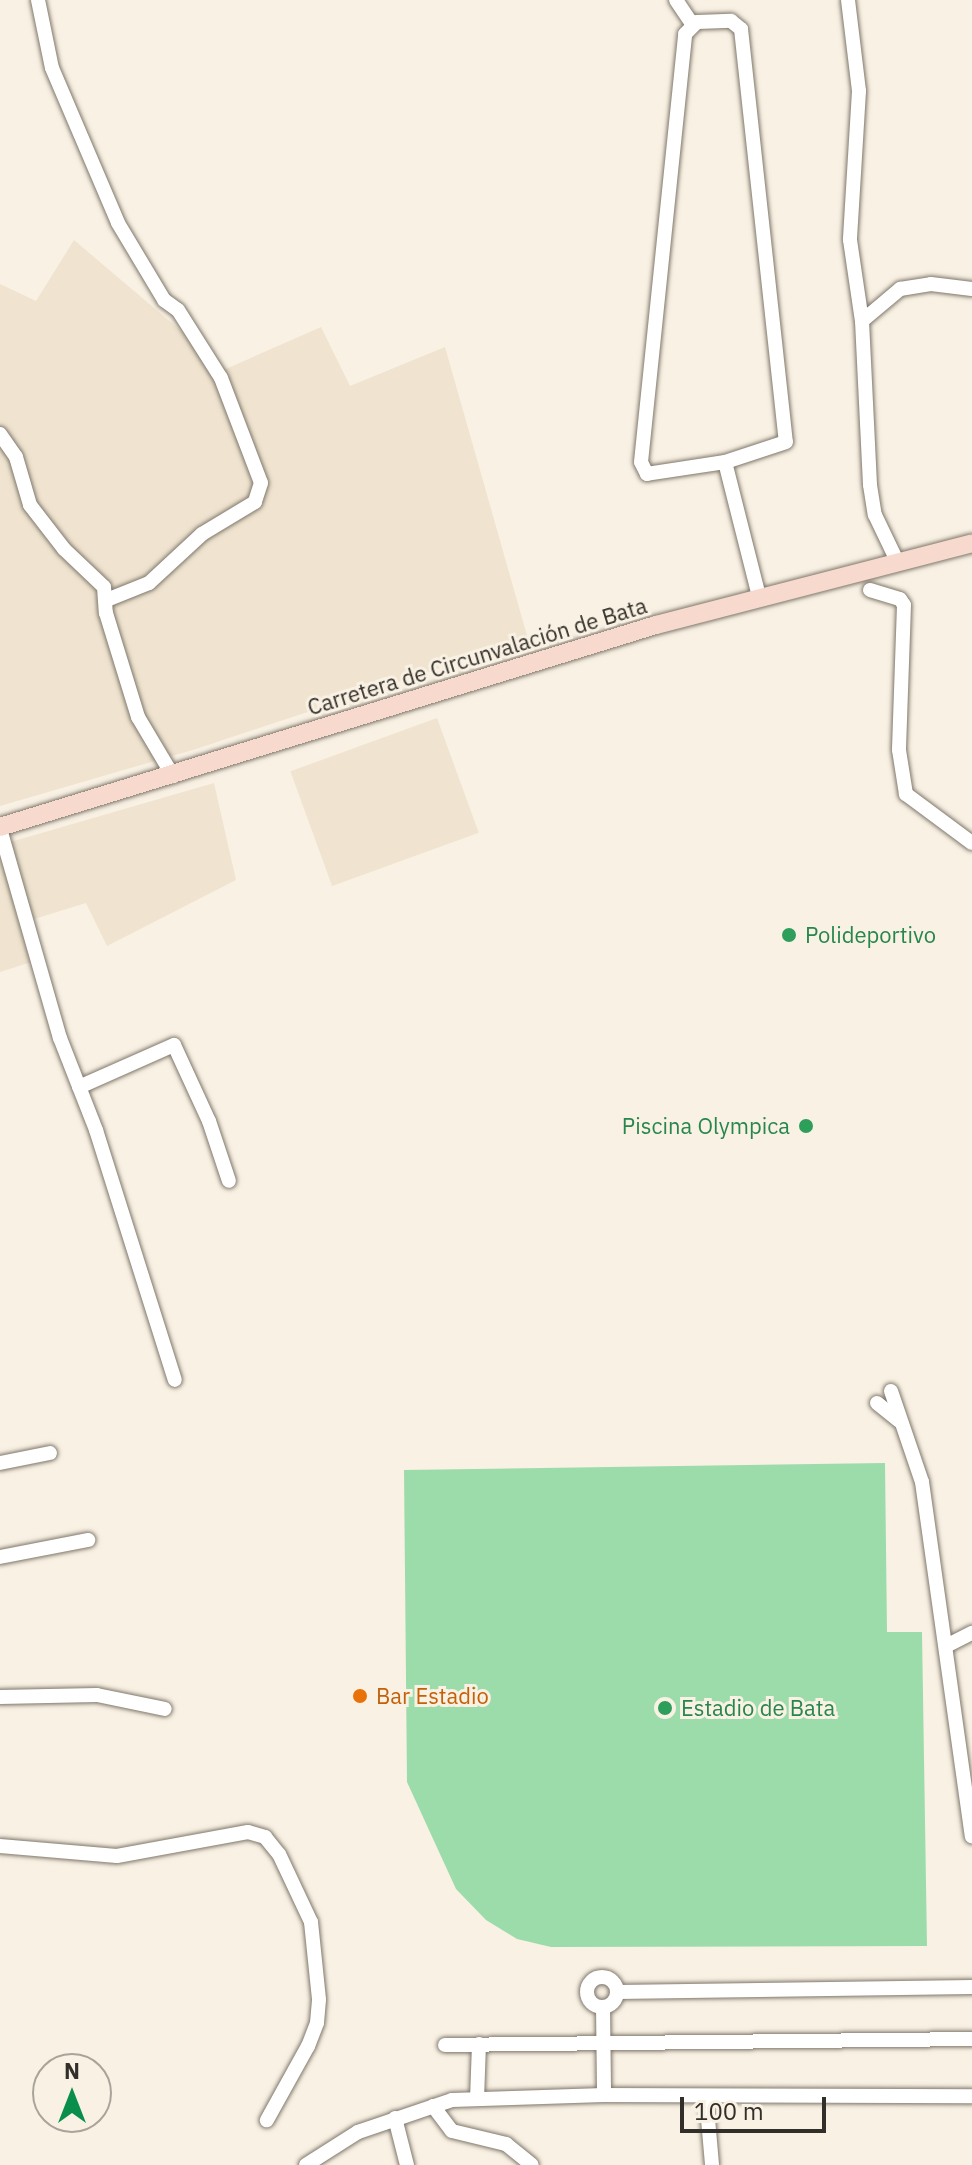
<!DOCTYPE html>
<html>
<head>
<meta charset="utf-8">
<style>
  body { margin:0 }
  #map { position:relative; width:972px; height:2165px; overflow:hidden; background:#f9f1e3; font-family:"IBM Plex Sans",sans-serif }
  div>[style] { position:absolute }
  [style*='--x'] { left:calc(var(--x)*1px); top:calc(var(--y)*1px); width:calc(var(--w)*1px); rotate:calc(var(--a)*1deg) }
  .built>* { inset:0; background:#f0e4d0; transform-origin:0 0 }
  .green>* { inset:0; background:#9cdcaa }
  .roads { filter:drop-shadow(0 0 2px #7e776b) drop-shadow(0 0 2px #7e776b) }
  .minor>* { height:14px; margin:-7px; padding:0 7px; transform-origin:7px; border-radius:7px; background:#fff }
  .minor>.ring { margin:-7px; padding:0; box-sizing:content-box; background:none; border:14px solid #fff; border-radius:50% }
  .major>* { height:18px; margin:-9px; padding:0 9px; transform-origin:9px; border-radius:9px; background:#f8d9cd }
  .dots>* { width:22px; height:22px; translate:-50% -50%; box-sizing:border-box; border:4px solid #f9f1e3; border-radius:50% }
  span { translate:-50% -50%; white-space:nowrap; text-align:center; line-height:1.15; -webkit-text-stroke:6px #f9f1e3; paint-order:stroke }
  .street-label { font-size:22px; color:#322f2a }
  .leisure-label { font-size:22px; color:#27864d }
  .left { translate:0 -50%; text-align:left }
  .right { translate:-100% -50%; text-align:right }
  .food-label { font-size:22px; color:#c56008 }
  .north { position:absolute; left:32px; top:2053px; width:80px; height:80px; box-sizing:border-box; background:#f9f1e3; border:2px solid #a9a399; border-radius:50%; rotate:0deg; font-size:22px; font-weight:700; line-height:32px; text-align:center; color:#322f2a }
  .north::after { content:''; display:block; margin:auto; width:28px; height:36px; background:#098e4b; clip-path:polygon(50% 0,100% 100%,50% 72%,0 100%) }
  .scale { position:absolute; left:680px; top:2097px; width:146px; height:36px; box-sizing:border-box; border:4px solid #322f2a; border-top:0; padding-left:10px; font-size:24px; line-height:28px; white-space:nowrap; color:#322f2a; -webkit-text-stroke:6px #f9f1e3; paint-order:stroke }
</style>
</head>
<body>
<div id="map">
  <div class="built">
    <i style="clip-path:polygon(74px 240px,226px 369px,321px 327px,350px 386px,445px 347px,528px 639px,196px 749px,0 806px,0 284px,36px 301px)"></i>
    <i style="left:437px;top:718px;width:122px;height:156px;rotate:70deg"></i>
    <i style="clip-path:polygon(214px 783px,236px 880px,107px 946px,86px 903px,21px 923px,31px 962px,0 972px,0 845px)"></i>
  </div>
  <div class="green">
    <i style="clip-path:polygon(885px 1463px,887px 1632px,922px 1632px,927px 1946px,551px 1947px,517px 1939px,486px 1920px,456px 1889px,407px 1782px,404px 1470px)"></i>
  </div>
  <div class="roads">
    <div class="minor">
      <i style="--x:38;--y:0;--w:69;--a:78.4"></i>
      <i style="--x:52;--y:68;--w:168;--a:66.9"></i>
      <i style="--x:118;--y:223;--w:90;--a:59.1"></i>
      <i style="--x:164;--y:300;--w:17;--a:36"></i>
      <i style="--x:178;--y:310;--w:80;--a:57.7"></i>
      <i style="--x:221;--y:378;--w:112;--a:69.1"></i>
      <i style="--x:261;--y:483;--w:20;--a:108"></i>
      <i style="--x:255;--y:502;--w:62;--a:148.9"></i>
      <i style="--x:202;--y:534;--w:72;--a:137.2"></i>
      <i style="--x:149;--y:583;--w:45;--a:158"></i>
      <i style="--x:676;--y:0;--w:29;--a:56"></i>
      <i style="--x:848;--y:0;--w:92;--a:83.1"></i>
      <i style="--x:859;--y:91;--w:149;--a:93.5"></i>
      <i style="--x:850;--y:240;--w:82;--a:81.6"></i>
      <i style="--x:862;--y:321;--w:164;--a:87.2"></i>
      <i style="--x:870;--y:485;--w:30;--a:81"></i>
      <i style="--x:875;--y:515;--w:53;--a:64.4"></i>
      <i style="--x:731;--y:21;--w:13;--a:39"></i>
      <i style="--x:741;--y:29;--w:415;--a:83.8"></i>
      <i style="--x:786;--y:442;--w:64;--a:161.8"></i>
      <i style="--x:725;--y:462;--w:79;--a:171.3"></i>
      <i style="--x:647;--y:474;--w:13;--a:-117"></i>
      <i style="--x:641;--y:462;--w:430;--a:-84.1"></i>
      <i style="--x:685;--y:34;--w:17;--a:-45"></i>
      <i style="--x:697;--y:22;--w:34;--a:-2"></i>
      <i style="--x:862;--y:321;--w:50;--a:-40.1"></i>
      <i style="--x:900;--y:289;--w:31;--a:-9"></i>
      <i style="--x:931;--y:284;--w:41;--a:7"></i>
      <i style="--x:0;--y:434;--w:28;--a:55"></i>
      <i style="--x:16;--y:457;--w:50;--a:73.7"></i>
      <i style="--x:30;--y:505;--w:56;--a:52.3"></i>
      <i style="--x:64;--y:549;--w:55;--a:43.5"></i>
      <i style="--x:104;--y:587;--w:26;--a:86"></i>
      <i style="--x:106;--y:613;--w:109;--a:72.9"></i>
      <i style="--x:138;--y:717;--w:69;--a:59.3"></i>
      <i style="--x:725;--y:462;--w:138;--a:75.8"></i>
      <i style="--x:870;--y:590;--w:31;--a:17"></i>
      <i style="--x:900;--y:599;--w:7;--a:56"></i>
      <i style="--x:904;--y:605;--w:145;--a:92"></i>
      <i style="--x:899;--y:750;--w:45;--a:81"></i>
      <i style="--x:906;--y:794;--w:82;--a:36.6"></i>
      <i style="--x:0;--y:829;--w:217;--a:74"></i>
      <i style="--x:60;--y:1038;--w:99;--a:68.6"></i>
      <i style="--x:96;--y:1130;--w:262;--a:72.5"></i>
      <i style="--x:79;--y:1087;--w:104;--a:-23.9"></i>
      <i style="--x:174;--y:1045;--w:84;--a:65.3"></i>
      <i style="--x:209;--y:1121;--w:63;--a:71.6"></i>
      <i style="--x:891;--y:1391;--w:96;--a:71.2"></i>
      <i style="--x:922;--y:1482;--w:358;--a:82"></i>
      <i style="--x:877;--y:1403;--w:28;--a:39"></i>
      <i style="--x:0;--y:1463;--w:51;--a:-11.3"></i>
      <i style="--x:0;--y:1557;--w:90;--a:-10.9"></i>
      <i style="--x:948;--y:1645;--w:27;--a:-27"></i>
      <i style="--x:0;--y:1697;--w:97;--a:-1.2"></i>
      <i style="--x:97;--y:1695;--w:69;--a:11.6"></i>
      <i style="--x:0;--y:1846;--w:117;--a:4.9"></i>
      <i style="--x:117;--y:1856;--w:133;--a:-10.4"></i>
      <i style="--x:248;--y:1832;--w:18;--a:16"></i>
      <i style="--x:265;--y:1837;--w:22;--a:51"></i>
      <i style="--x:279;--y:1854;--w:75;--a:64.8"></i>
      <i style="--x:311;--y:1922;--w:78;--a:84.1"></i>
      <i style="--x:319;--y:2000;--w:23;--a:95"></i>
      <i style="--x:317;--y:2023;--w:25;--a:111"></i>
      <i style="--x:308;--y:2046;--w:85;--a:119"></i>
      <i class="ring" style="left:587px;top:1977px;width:16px;height:16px"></i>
      <i style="--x:617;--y:1992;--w:355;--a:-0.8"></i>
      <i style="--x:603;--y:2007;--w:88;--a:89.3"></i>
      <i style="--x:445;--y:2045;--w:527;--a:-0.65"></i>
      <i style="--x:706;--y:2096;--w:69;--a:85"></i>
      <i style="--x:477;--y:2099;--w:55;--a:-87.9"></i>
      <i style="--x:433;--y:2106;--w:31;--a:53"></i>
      <i style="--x:452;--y:2131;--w:56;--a:13.5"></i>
      <i style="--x:506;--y:2144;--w:33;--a:39"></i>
      <i style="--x:395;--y:2118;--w:49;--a:75.7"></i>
      <i style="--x:306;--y:2165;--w:62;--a:-32.4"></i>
      <i style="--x:358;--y:2132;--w:99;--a:-18.8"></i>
      <i style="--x:452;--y:2100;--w:152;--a:-1.9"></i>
      <i style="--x:604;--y:2095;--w:368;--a:0.2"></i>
    </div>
    <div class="major">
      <i style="--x:0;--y:827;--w:686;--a:-17.12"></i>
      <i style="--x:656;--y:625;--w:326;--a:-14.5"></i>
    </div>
  </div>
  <div class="dots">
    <i style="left:789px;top:935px;background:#2e9e5b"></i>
    <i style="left:806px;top:1126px;background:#2e9e5b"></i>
    <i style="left:360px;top:1696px;background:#e8710a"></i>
    <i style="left:665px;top:1708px;background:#2e9e5b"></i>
  </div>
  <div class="street-label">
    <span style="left:477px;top:656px;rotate:-17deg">Carretera de Circunvalación de Bata</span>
  </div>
  <div class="leisure-label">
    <span class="left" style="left:805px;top:935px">Polideportivo</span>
    <span class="right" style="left:790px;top:1126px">Piscina Olympica</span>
    <span class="left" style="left:681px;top:1708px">Estadio de Bata</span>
  </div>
  <div class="food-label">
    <span class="left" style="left:376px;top:1696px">Bar Estadio</span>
  </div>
  <div class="north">N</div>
  <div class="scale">100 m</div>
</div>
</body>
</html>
